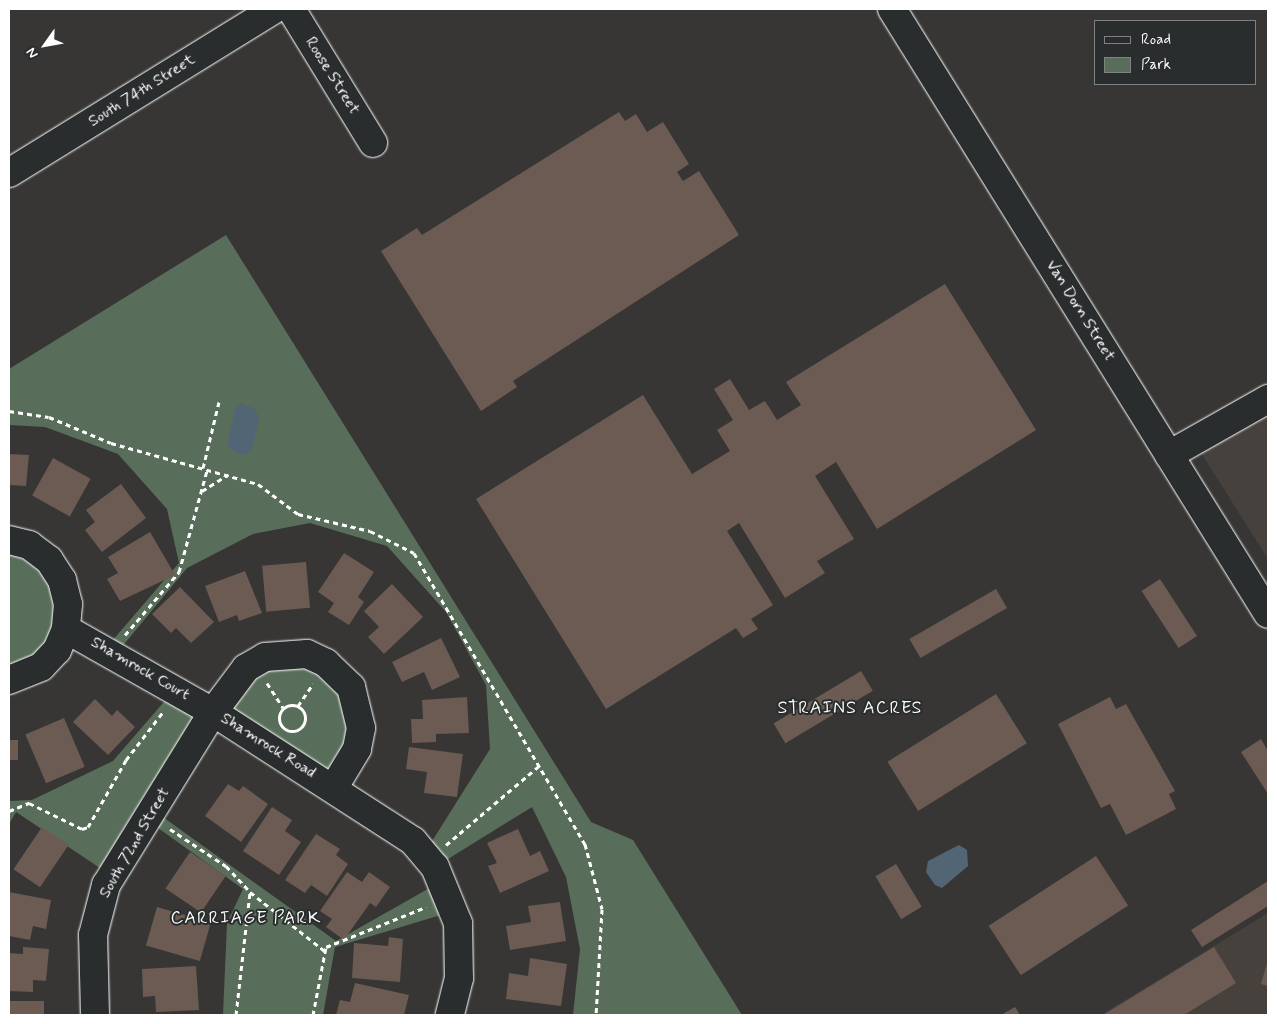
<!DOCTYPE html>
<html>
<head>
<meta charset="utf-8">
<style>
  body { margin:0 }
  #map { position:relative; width:1277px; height:1024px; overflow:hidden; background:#373635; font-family:Mynerve,sans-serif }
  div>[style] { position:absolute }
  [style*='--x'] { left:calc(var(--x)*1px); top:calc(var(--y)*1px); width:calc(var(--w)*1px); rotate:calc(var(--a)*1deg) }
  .built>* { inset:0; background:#47413e }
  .green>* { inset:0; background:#596e5a }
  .water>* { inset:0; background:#526575 }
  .building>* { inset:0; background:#6b5b52; transform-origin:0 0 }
  .path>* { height:3px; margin-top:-1.5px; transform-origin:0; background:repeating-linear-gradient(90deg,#fff 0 5px,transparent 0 9px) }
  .path>.ring { margin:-1.5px; padding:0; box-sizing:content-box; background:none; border:3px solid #fff; border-radius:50% }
  .roads { filter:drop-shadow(0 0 1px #fff) drop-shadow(0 0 1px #fff) }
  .minor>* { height:28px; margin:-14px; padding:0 14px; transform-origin:14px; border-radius:14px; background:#2a2d2e }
  .major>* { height:28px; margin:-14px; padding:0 14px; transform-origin:14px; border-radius:14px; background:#2a2d2e }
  span { translate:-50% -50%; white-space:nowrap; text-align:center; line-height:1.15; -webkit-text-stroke:4px #2a2d2e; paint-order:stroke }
  .street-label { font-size:16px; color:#fff }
  .neighbourhood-label { font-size:18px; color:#fff; letter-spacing:1px }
  .frame { position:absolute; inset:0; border:10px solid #fff; pointer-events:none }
  .legend { position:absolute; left:1094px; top:20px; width:162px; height:65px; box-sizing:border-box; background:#2a2d2e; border:1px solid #7f8182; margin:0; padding:6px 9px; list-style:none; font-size:15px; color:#fff }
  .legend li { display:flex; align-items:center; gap:10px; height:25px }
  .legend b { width:25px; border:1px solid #7f8182 }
  .north { position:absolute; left:20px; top:20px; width:50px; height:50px; -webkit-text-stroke:4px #2a2d2e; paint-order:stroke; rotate:238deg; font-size:14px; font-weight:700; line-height:20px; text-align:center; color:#fff }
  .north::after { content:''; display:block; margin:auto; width:18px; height:22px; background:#fff; clip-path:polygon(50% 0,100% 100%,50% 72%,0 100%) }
</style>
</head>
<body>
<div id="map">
  <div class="built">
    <i style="clip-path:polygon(1268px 399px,1268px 559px,1193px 440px)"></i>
    <i style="clip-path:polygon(1268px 913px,1268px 1015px,1101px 1015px)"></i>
  </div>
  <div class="green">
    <i style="clip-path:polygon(226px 235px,591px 822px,633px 840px,742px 1015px,573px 1015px,580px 949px,566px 877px,532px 807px,435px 867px,424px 854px,490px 749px,486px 685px,446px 612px,387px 546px,310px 523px,253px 534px,187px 568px,116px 654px,106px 648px,179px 563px,167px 509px,118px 454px,45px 427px,9px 425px,9px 369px)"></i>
    <i style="clip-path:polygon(9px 540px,49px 560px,66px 629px,9px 680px)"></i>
    <i style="clip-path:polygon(307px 654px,359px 707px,334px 787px,213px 712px,153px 810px,336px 941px,442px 881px,454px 911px,335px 947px,323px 1015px,223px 1015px,227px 923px,243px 889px,147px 820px,112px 876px,16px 812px,9px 824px,9px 801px,32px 800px,113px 761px,175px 689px,213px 712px,236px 677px)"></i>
  </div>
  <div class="water">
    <i style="clip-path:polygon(241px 403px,255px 409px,259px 418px,252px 450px,243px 456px,227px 446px,236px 406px)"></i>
    <i style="clip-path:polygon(959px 845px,967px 850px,968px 866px,942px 888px,935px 885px,926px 872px,928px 861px)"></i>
  </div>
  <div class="building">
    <i style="clip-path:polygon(619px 112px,625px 121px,636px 114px,647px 132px,663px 122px,689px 164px,677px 172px,683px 181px,699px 171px,739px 235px,513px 381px,517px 387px,481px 411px,381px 251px,417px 228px,422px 235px)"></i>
    <i style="clip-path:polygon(945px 284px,1036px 430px,877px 529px,836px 462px,815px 476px,854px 539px,817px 561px,825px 573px,785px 598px,739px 523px,727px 531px,773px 605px,751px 619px,758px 629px,743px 638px,736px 628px,606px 709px,476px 499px,643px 395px,692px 474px,730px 451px,717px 430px,733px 420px,714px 389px,730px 379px,749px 410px,765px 401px,777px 420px,801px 405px,786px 382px)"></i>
    <i style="clip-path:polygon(9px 454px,29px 455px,26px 486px,9px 485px)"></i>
    <i style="left:53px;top:458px;width:43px;height:43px;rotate:29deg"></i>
    <i style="clip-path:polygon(121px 484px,146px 518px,102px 552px,85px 530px,95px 522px,86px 510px)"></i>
    <i style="clip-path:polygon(150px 532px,175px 575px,120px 601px,107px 579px,118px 573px,108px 557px)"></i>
    <i style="clip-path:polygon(344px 553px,374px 572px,358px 597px,364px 602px,349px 625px,328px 612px,334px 603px,318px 592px)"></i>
    <i style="left:306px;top:562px;width:46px;height:44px;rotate:85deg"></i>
    <i style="clip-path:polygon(245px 571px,262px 613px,239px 621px,237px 615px,219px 622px,205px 586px)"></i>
    <i style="left:1160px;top:579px;width:68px;height:22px;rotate:57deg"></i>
    <i style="clip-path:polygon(392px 584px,423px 617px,384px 654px,368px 637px,379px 627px,364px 611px)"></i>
    <i style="clip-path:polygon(180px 587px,214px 622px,191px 643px,176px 628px,171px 633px,152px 614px)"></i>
    <i style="left:996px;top:589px;width:22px;height:100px;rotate:60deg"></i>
    <i style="clip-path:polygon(441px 638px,460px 677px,432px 690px,424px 672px,402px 682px,392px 662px)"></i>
    <i style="left:861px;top:671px;width:23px;height:102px;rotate:59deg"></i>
    <i style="left:996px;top:694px;width:58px;height:128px;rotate:58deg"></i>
    <i style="clip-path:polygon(467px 697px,469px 733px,436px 734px,436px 742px,412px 743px,411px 719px,423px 719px,422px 700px)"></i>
    <i style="clip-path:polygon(1110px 697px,1116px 709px,1126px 704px,1175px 791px,1169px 794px,1176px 809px,1126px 835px,1110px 804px,1101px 808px,1058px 724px)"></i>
    <i style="clip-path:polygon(95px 699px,112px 716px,117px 710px,135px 727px,108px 755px,73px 722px)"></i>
    <i style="left:64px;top:718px;width:53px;height:42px;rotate:67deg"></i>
    <i style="clip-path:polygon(1261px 739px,1268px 751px,1268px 794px,1241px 752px)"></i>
    <i style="left:9px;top:740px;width:9px;height:20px"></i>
    <i style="clip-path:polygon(409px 747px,463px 754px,457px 797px,424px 793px,427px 772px,406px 769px)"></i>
    <i style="clip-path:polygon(228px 784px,239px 791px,243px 786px,268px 804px,241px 842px,205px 816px)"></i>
    <i style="clip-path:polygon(272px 807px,292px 820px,285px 831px,301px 842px,279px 875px,243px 851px)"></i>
    <i style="left:42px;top:827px;width:32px;height:51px;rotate:34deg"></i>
    <i style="clip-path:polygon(518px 829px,530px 856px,540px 851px,549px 871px,500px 893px,488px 866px,497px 863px,487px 843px)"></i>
    <i style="clip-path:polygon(316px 834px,340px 849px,336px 855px,348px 864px,327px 896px,311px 885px,305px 893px,285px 880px)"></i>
    <i style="left:190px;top:852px;width:43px;height:44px;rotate:34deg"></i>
    <i style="left:1096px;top:856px;width:59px;height:128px;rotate:57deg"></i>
    <i style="left:896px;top:864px;width:50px;height:24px;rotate:59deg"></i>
    <i style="clip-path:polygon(347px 872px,362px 882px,369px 872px,390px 887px,376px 907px,370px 903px,344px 940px,326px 927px,332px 919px,320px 911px)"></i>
    <i style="clip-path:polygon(1268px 881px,1268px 906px,1202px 947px,1191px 930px)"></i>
    <i style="clip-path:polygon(9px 892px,51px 900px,46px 929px,33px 926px,30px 940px,9px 936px)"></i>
    <i style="clip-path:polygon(560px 902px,566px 941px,510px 950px,506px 926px,531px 922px,528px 906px)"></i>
    <i style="left:157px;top:907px;width:56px;height:40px;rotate:16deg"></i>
    <i style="clip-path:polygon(389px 937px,403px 939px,400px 982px,352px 978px,354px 943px,388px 946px)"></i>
    <i style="clip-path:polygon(23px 947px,49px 949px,46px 981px,33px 980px,33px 992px,9px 991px,9px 953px,23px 954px)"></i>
    <i style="clip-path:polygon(1214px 947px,1236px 983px,1184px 1015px,1103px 1015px)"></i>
    <i style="clip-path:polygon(530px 958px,567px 964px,561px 1006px,506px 999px,509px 973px,528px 976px)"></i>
    <i style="clip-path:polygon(1268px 960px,1268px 986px,1261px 984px)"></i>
    <i style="clip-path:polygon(196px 966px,199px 1010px,156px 1012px,155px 996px,143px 997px,142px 969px)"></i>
    <i style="clip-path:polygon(355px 983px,409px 995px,404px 1015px,336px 1015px,340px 1000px,350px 1002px)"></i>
    <i style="left:10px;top:1001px;width:34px;height:14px"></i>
    <i style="clip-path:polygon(1015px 1007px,1020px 1015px,1001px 1015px)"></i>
  </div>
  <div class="path">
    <i style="--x:9;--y:411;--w:40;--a:8.5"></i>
    <i style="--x:49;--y:417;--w:67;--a:22.8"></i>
    <i style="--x:111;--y:443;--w:153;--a:15.6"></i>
    <i style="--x:258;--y:484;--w:50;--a:36.9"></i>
    <i style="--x:298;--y:514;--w:74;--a:13.3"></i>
    <i style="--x:370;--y:531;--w:49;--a:26.6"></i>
    <i style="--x:414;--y:553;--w:338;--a:59.6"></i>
    <i style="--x:585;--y:844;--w:67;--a:75.3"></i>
    <i style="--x:602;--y:909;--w:106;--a:93.2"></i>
    <i style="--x:203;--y:468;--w:68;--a:-76.4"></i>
    <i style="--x:202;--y:491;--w:31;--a:-32"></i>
    <i style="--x:125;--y:635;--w:83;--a:-49.4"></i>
    <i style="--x:179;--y:572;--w:106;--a:-74.6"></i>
    <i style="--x:267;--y:683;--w:30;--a:57"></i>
    <i class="ring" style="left:279px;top:705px;width:23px;height:23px"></i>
    <i style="--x:298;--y:706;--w:27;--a:-56"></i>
    <i style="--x:9;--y:811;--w:22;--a:-22"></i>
    <i style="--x:29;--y:803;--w:59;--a:26.1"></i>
    <i style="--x:82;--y:829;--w:6;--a:-18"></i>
    <i style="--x:88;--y:827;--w:77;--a:-60.4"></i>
    <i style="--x:126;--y:760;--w:61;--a:-52.4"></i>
    <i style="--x:170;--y:829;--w:67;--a:33.5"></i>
    <i style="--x:226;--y:866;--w:35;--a:47"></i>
    <i style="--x:250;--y:892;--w:97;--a:38.3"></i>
    <i style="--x:446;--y:845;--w:123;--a:-40.4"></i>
    <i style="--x:236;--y:1015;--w:124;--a:-83.5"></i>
    <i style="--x:313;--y:1015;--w:69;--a:-79.2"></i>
    <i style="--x:326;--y:947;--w:108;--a:-21.8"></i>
  </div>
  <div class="roads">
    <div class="minor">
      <i style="--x:291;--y:9;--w:157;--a:58.5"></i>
      <i style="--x:9;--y:173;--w:312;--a:-31.7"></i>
      <i style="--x:1169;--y:455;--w:114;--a:-29.5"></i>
      <i style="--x:9;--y:540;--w:21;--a:14"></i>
      <i style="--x:29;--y:545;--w:25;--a:37"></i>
      <i style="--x:49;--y:560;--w:24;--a:57"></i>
      <i style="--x:62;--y:580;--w:25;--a:76"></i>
      <i style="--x:68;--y:604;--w:25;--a:95"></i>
      <i style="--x:66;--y:629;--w:23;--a:113"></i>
      <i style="--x:57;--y:650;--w:23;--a:133"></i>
      <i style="--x:41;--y:667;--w:35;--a:158"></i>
      <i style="--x:66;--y:629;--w:169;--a:29.5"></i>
      <i style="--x:213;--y:712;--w:238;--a:32.8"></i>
      <i style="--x:413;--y:841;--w:34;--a:50"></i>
      <i style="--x:435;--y:867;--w:61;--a:67.7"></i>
      <i style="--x:458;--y:923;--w:55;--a:89"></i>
      <i style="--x:459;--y:978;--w:38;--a:104"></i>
      <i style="--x:95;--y:1015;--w:80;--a:-91.4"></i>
      <i style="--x:93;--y:935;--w:52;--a:-75.4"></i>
      <i style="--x:106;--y:885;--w:203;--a:-58.3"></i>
      <i style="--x:213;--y:712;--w:55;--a:-53.1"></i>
      <i style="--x:246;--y:668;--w:22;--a:-30"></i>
      <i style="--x:265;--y:657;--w:42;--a:-4.1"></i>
      <i style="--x:307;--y:654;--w:21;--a:25"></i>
      <i style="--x:326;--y:663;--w:35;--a:44"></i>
      <i style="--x:351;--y:687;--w:42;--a:76.3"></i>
      <i style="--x:361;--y:728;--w:21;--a:101"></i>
      <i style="--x:357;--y:749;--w:44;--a:121.2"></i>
    </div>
    <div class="major">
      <i style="--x:892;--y:9;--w:712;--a:58.14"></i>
    </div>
  </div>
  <div class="street-label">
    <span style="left:332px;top:76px;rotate:58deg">Roose Street</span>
    <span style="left:142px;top:91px;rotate:-32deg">South 74th Street</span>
    <span style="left:1080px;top:311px;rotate:58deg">Van Dorn Street</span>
    <span style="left:140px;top:669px;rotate:30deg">Shamrock Court</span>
    <span style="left:268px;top:746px;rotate:32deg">Shamrock Road</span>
    <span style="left:135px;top:843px;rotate:-60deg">South 72nd Street</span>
  </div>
  <div class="neighbourhood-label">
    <span style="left:850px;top:708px">STRAINS ACRES</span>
    <span style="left:246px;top:918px">CARRIAGE PARK</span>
  </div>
  <div class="frame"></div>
  <ul class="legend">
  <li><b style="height:6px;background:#2a2d2e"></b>Road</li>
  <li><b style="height:14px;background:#596e5a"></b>Park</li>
  </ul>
  <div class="north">N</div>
</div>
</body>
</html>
